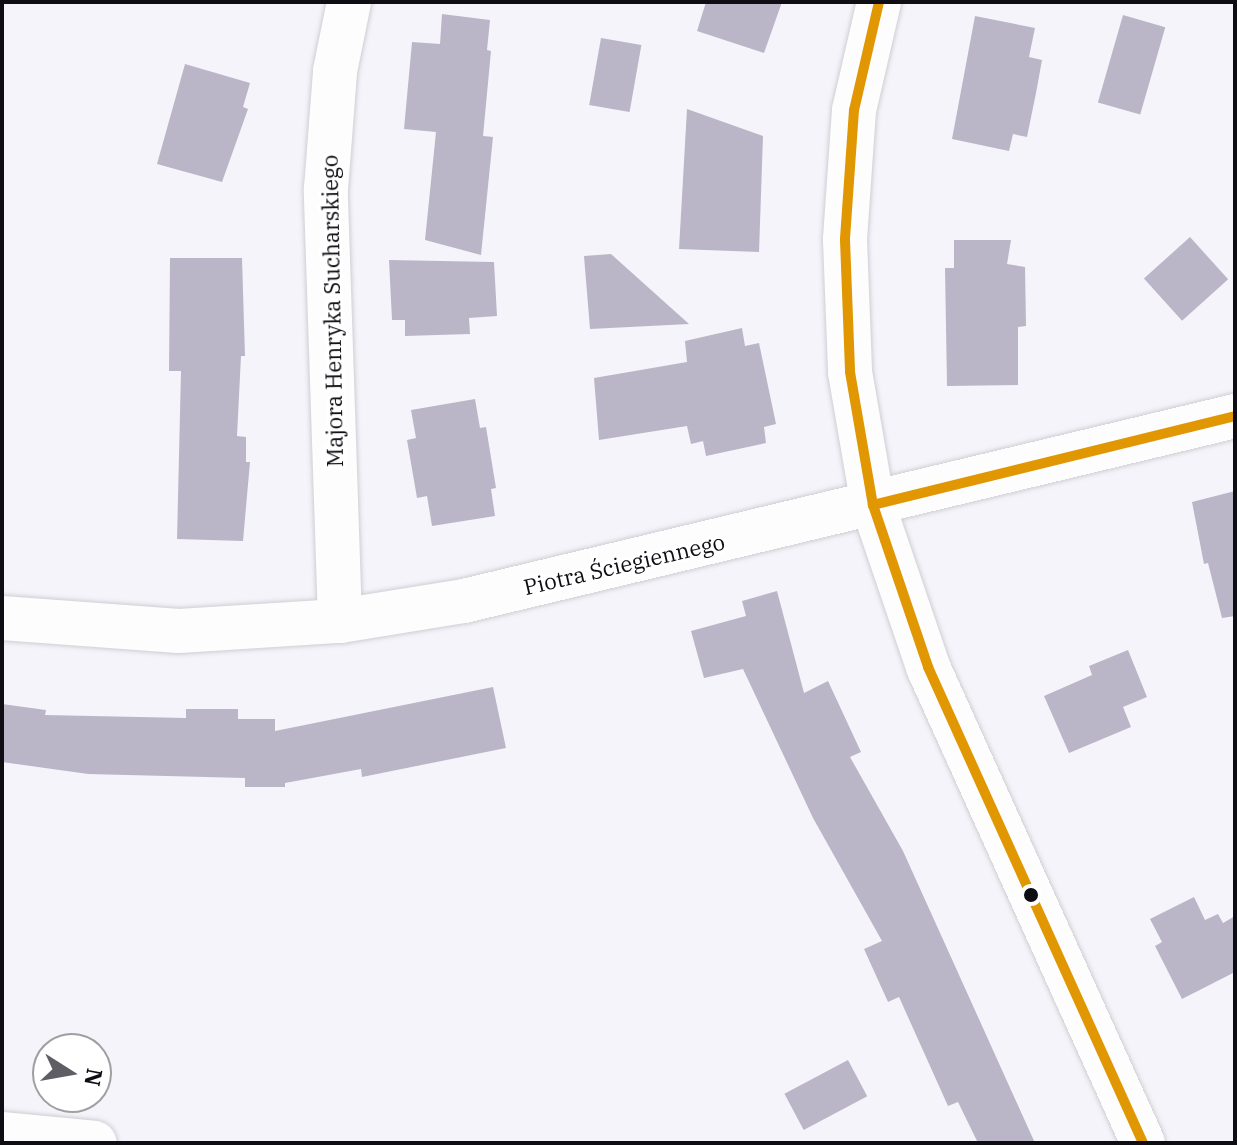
<!DOCTYPE html>
<html>
<head>
<meta charset="utf-8">
<style>
  body { margin:0 }
  #map { position:relative; width:1237px; height:1145px; overflow:hidden; background:#f5f4fa; font-family:"IBM Plex Serif",serif }
  div>[style] { position:absolute }
  [style*='--x'] { left:calc(var(--x)*1px); top:calc(var(--y)*1px); width:calc(var(--w)*1px); rotate:calc(var(--a)*1deg) }
  .building>* { inset:0; background:#bbb6c7; transform-origin:0 0 }
  .roads { filter:drop-shadow(0 0 2px #cfced4) drop-shadow(0 0 2px #cfced4) }
  .street>* { height:44px; margin:-22px; padding:0 22px; transform-origin:22px; border-radius:22px; background:#fefdfe }
  .bus-1>* { height:10px; margin:-5px; padding:0 5px; transform-origin:5px; border-radius:5px; background:#e09702 }
  .dots>* { width:22px; height:22px; translate:-50% -50%; box-sizing:border-box; border:4px solid #fff; border-radius:50% }
  span { translate:-50% -50%; white-space:nowrap; text-align:center; line-height:1.15; -webkit-text-stroke:7px #fff; paint-order:stroke }
  .street-label { font-size:22px; color:#0e0d13 }
  .frame { position:absolute; inset:0; border:4px solid #0e0d13; pointer-events:none }
  .north { position:absolute; left:32px; top:1033px; width:80px; height:80px; box-sizing:border-box; background:#fff; border:2px solid #9f9ea1; border-radius:50%; rotate:101deg; font-size:22px; font-weight:700; line-height:32px; text-align:center; color:#0e0d13 }
  .north::after { content:''; display:block; margin:auto; width:28px; height:36px; background:#5f5e64; clip-path:polygon(50% 0,100% 100%,50% 72%,0 100%) }
</style>
</head>
<body>
<div id="map">
  <div class="building">
    <i style="clip-path:polygon(706px 2px,782px 2px,764px 53px,697px 31px)"></i>
    <i style="clip-path:polygon(442px 14px,490px 20px,487px 50px,491px 51px,483px 136px,493px 137px,481px 255px,425px 240px,436px 132px,404px 129px,412px 42px,440px 44px)"></i>
    <i style="left:1123px;top:15px;width:44px;height:91px;rotate:16deg"></i>
    <i style="clip-path:polygon(975px 16px,1035px 28px,1029px 57px,1042px 60px,1036px 93px,1027px 137px,1013px 134px,1009px 151px,952px 139px)"></i>
    <i style="left:601px;top:38px;width:41px;height:68px;rotate:10deg"></i>
    <i style="clip-path:polygon(185px 64px,250px 83px,243px 107px,248px 109px,222px 182px,157px 164px)"></i>
    <i style="clip-path:polygon(687px 109px,763px 136px,759px 252px,679px 249px)"></i>
    <i style="left:1190px;top:237px;width:57px;height:62px;rotate:48deg"></i>
    <i style="clip-path:polygon(954px 240px,1011px 240px,1007px 264px,1025px 267px,1026px 326px,1018px 327px,1018px 385px,947px 386px,945px 268px,954px 268px)"></i>
    <i style="clip-path:polygon(611px 254px,689px 324px,590px 329px,584px 256px)"></i>
    <i style="clip-path:polygon(170px 258px,242px 258px,245px 356px,241px 356px,237px 436px,246px 437px,246px 462px,250px 462px,243px 541px,177px 539px,181px 371px,169px 371px)"></i>
    <i style="clip-path:polygon(389px 260px,494px 262px,497px 316px,469px 318px,470px 334px,405px 336px,405px 320px,392px 320px)"></i>
    <i style="clip-path:polygon(742px 328px,745px 346px,759px 343px,776px 424px,764px 427px,766px 443px,706px 456px,703px 441px,691px 444px,687px 426px,599px 440px,594px 378px,687px 362px,685px 341px)"></i>
    <i style="clip-path:polygon(475px 399px,480px 428px,486px 427px,496px 488px,491px 489px,495px 516px,432px 526px,427px 496px,417px 498px,407px 440px,416px 438px,411px 410px)"></i>
    <i style="clip-path:polygon(1235px 491px,1235px 616px,1222px 618px,1208px 563px,1204px 564px,1192px 502px)"></i>
    <i style="clip-path:polygon(777px 591px,804px 693px,828px 681px,861px 752px,850px 757px,903px 851px,1035px 1143px,978px 1143px,958px 1102px,948px 1106px,899px 997px,888px 1002px,864px 949px,882px 941px,813px 818px,743px 669px,704px 678px,691px 631px,746px 616px,742px 601px)"></i>
    <i style="clip-path:polygon(1128px 650px,1147px 697px,1123px 707px,1131px 727px,1069px 753px,1044px 696px,1092px 675px,1089px 666px)"></i>
    <i style="clip-path:polygon(493px 687px,506px 748px,362px 777px,361px 769px,285px 783px,285px 787px,245px 787px,245px 778px,88px 774px,2px 762px,2px 704px,46px 710px,45px 715px,186px 718px,186px 709px,238px 709px,238px 719px,275px 719px,275px 731px)"></i>
    <i style="clip-path:polygon(1194px 897px,1205px 920px,1218px 914px,1223px 923px,1235px 916px,1235px 972px,1182px 999px,1155px 946px,1162px 942px,1150px 919px)"></i>
    <i style="left:848px;top:1060px;width:41px;height:72px;rotate:62deg"></i>
  </div>
  <div class="roads">
    <div class="street">
      <i style="--x:879;--y:2;--w:111;--a:103"></i>
      <i style="--x:854;--y:110;--w:130;--a:94"></i>
      <i style="--x:845;--y:240;--w:132;--a:87.8"></i>
      <i style="--x:850;--y:372;--w:135;--a:80.2"></i>
      <i style="--x:873;--y:505;--w:171;--a:71.2"></i>
      <i style="--x:928;--y:667;--w:522;--a:65.69"></i>
      <i style="--x:2;--y:618;--w:177;--a:4.2"></i>
      <i style="--x:179;--y:631;--w:161;--a:-3.6"></i>
      <i style="--x:340;--y:621;--w:126;--a:-9.2"></i>
      <i style="--x:464;--y:601;--w:793;--a:-13.49"></i>
      <i style="--x:340;--y:621;--w:432;--a:-91.9"></i>
      <i style="--x:326;--y:189;--w:118;--a:-85.6"></i>
      <i style="--x:335;--y:71;--w:70;--a:-78.5"></i>
      <i style="--x:2;--y:1134;--w:93;--a:5.5"></i>
    </div>
  </div>
  <div class="bus-1">
    <i style="--x:879;--y:2;--w:111;--a:103"></i>
    <i style="--x:854;--y:110;--w:130;--a:94"></i>
    <i style="--x:845;--y:240;--w:132;--a:87.8"></i>
    <i style="--x:850;--y:372;--w:135;--a:80.2"></i>
    <i style="--x:873;--y:505;--w:171;--a:71.2"></i>
    <i style="--x:928;--y:667;--w:522;--a:65.69"></i>
    <i style="--x:873;--y:505;--w:373;--a:-13.8"></i>
  </div>
  <div class="dots">
    <i style="left:1031px;top:895px;background:#0e0d13"></i>
  </div>
  <div class="street-label">
    <span style="left:332px;top:311px;rotate:-91deg">Majora Henryka Sucharskiego</span>
    <span style="left:624px;top:564px;rotate:-13deg">Piotra Ściegiennego</span>
  </div>
  <div class="frame"></div>
  <div class="north">N</div>
</div>
</body>
</html>
